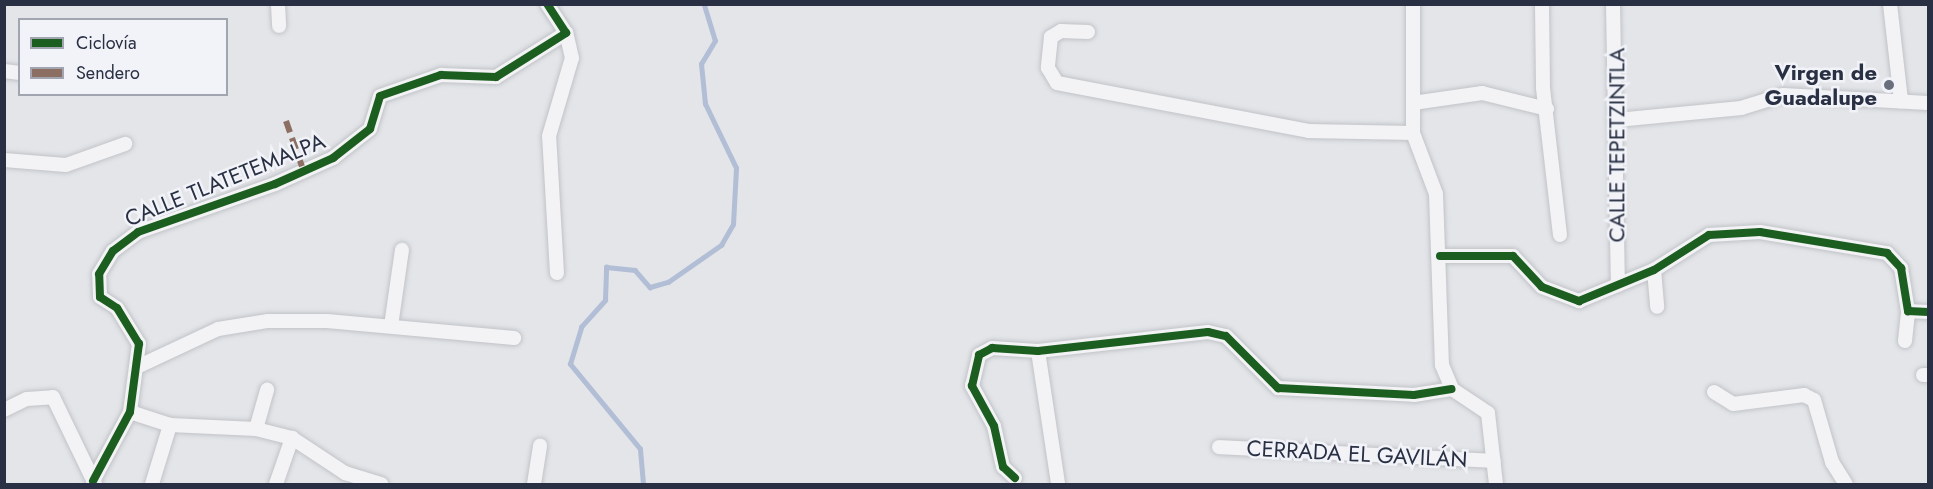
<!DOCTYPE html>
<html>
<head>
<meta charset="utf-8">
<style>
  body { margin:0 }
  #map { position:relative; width:1933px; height:489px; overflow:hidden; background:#e3e5e9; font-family:Jost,sans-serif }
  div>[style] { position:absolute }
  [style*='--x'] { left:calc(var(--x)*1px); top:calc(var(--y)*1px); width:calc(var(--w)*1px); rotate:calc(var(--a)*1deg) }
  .stream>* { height:4.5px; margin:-2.25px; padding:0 2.25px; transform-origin:2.25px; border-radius:2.25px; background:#b1bed5 }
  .roads { filter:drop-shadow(0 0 2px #c1c3c7) drop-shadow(0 0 2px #c1c3c7) }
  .minor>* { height:14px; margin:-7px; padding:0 7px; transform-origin:7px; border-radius:7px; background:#f3f3f5 }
  .quiet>* { height:6px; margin-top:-3px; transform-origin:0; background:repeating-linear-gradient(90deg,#8d6e63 0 12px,transparent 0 18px) }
  .cycleway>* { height:8px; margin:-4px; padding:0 4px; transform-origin:4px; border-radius:4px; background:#1b5e20 }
  .dots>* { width:16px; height:16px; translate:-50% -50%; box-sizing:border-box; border:3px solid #f1f3f8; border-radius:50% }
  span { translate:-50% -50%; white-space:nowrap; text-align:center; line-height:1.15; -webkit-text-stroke:5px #f1f3f8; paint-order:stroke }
  .poi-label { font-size:22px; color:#293043; font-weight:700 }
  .right { translate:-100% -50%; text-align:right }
  .street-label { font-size:22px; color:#293043 }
  .frame { position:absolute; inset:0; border:6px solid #293043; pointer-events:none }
  .legend { position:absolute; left:18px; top:18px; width:210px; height:78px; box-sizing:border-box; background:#f1f3f8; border:2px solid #a1a5b0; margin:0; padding:8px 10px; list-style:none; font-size:18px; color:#293043 }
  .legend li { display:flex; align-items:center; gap:12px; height:30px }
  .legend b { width:30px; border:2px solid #a1a5b0 }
</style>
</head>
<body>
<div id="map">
  <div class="stream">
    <i style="--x:643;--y:484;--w:35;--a:-95"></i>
    <i style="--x:640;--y:449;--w:110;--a:-129.5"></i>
    <i style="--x:570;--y:364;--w:39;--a:-73"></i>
    <i style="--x:581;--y:327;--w:36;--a:-48"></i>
    <i style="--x:605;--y:300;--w:33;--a:-88"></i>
    <i style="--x:606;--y:267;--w:29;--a:6"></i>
    <i style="--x:635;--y:270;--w:23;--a:49"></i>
    <i style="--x:650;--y:287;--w:19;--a:-16"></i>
    <i style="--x:668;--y:282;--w:65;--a:-34.9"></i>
    <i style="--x:721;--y:245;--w:24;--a:-60"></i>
    <i style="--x:733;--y:224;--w:56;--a:-86.9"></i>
    <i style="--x:736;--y:168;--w:71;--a:-115.8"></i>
    <i style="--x:705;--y:104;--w:40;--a:-95.7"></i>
    <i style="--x:701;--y:64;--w:27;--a:-59"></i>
    <i style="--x:715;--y:41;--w:39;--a:-107"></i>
  </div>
  <div class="roads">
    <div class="minor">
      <i style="--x:278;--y:4;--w:22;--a:87"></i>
      <i style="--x:1413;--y:4;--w:129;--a:90"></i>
      <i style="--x:1413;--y:133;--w:65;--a:69.3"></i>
      <i style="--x:1436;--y:194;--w:171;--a:88"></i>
      <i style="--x:1442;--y:365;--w:26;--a:67"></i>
      <i style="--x:1452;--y:389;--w:43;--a:33.7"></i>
      <i style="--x:1488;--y:413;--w:71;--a:83.6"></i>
      <i style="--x:1542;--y:4;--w:84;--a:89.3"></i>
      <i style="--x:1543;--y:88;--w:148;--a:83.4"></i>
      <i style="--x:1613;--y:4;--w:281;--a:89"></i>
      <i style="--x:1890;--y:4;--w:98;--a:83.5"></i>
      <i style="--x:1088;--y:32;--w:27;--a:-178"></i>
      <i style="--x:1061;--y:31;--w:12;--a:149"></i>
      <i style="--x:1051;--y:37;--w:31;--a:96"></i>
      <i style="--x:1048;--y:68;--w:17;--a:59"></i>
      <i style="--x:1057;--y:83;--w:256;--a:10.8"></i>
      <i style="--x:1308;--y:131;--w:105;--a:1.1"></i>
      <i style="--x:4;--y:71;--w:16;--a:7"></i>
      <i style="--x:1413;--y:103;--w:70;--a:-8.2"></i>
      <i style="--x:1482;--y:93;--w:67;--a:13.8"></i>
      <i style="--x:1617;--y:120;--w:125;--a:-5.5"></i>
      <i style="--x:1741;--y:108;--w:44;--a:-17.2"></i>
      <i style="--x:1783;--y:95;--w:145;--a:3.2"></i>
      <i style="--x:4;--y:160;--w:62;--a:4.6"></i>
      <i style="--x:66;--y:165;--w:63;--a:-19.6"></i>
      <i style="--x:1440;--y:256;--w:73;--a:0"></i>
      <i style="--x:1513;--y:256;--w:42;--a:46.9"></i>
      <i style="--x:1542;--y:287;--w:40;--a:21"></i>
      <i style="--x:1579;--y:301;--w:81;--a:-22.5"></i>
      <i style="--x:1654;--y:270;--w:65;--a:-32.5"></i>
      <i style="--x:1709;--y:235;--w:51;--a:-3.4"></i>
      <i style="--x:1760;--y:232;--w:129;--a:9.4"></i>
      <i style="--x:1887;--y:253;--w:21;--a:47"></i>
      <i style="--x:1901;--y:268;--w:44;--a:80.8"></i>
      <i style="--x:1908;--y:311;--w:20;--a:3"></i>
      <i style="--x:1654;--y:270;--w:37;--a:85"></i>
      <i style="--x:557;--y:273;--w:137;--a:-93.3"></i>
      <i style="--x:549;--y:136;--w:81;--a:-73.6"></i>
      <i style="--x:572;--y:58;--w:26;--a:-103"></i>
      <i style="--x:391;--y:326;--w:77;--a:-81.8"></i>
      <i style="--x:1905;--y:341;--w:30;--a:-84"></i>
      <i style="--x:1038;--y:351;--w:134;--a:81.4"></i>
      <i style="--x:137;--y:367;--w:89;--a:-25.1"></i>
      <i style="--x:218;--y:329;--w:51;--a:-9.1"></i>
      <i style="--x:268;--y:321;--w:59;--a:0"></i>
      <i style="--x:327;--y:321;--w:188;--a:5.2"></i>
      <i style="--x:1923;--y:375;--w:5;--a:0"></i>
      <i style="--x:1714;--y:392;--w:22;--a:32"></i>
      <i style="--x:1733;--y:404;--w:72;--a:-7.2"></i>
      <i style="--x:1804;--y:395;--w:11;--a:27"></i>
      <i style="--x:1814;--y:400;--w:65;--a:73.8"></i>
      <i style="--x:1832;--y:462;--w:26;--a:58"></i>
      <i style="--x:4;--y:410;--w:25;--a:-26"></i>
      <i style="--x:27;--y:399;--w:26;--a:-4"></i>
      <i style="--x:53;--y:397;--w:97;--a:64.2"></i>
      <i style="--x:130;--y:412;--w:42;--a:18"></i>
      <i style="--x:170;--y:425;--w:86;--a:2.7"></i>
      <i style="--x:256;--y:429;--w:37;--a:14"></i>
      <i style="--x:292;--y:438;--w:64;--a:33.4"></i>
      <i style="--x:345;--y:473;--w:38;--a:17"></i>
      <i style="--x:256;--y:429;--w:41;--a:-74.2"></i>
      <i style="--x:1219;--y:447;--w:275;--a:2.9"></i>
      <i style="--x:1015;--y:478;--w:16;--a:-137"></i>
      <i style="--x:1003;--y:467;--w:42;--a:-102.4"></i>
      <i style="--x:994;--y:426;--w:46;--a:-118.8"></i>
      <i style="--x:972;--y:386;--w:32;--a:-77"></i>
      <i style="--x:979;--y:355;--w:15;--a:-28"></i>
      <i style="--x:992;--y:348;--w:46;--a:3.7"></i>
      <i style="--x:1038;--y:351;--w:171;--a:-6.4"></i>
      <i style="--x:1208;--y:332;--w:18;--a:13"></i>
      <i style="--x:1226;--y:336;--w:74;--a:45"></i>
      <i style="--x:1278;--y:388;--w:136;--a:2.9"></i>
      <i style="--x:1414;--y:395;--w:38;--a:-9"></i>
      <i style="--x:93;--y:481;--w:78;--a:-61.8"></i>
      <i style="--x:130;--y:412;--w:69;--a:-82.5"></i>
      <i style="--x:139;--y:344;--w:42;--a:-121.4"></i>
      <i style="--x:117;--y:308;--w:20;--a:-147"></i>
      <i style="--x:100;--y:297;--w:23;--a:-92"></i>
      <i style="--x:99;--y:274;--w:27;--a:-59"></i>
      <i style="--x:113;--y:251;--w:31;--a:-37"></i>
      <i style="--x:138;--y:232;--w:145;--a:-19.3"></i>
      <i style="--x:275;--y:184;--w:64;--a:-24.1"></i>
      <i style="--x:333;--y:158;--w:47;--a:-38.1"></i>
      <i style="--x:370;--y:129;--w:34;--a:-73"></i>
      <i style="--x:380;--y:96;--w:65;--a:-19"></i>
      <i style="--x:441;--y:75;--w:55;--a:2.1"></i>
      <i style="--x:496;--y:77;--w:83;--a:-32.2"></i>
      <i style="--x:566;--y:33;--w:35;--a:-123"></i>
      <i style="--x:152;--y:484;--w:62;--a:-73"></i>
      <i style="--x:276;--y:484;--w:49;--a:-70.8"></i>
      <i style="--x:534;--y:484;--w:39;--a:-81"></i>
    </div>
  </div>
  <div class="quiet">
    <i style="--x:286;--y:121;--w:54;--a:70.6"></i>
  </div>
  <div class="cycleway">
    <i style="--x:1440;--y:256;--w:73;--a:0"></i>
    <i style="--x:1513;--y:256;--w:42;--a:46.9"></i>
    <i style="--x:1542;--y:287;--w:40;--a:21"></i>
    <i style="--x:1579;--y:301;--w:81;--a:-22.5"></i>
    <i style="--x:1654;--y:270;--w:65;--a:-32.5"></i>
    <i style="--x:1709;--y:235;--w:51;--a:-3.4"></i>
    <i style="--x:1760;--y:232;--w:129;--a:9.4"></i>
    <i style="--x:1887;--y:253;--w:21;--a:47"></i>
    <i style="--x:1901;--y:268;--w:44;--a:80.8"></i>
    <i style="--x:1908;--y:311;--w:20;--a:3"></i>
    <i style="--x:1015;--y:478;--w:16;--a:-137"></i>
    <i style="--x:1003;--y:467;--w:42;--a:-102.4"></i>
    <i style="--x:994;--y:426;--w:46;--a:-118.8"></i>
    <i style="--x:972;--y:386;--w:32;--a:-77"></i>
    <i style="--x:979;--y:355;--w:15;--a:-28"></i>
    <i style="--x:992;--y:348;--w:46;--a:3.7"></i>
    <i style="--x:1038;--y:351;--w:171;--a:-6.4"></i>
    <i style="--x:1208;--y:332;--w:18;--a:13"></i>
    <i style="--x:1226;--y:336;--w:74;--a:45"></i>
    <i style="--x:1278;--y:388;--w:136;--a:2.9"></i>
    <i style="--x:1414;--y:395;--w:38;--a:-9"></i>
    <i style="--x:93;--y:481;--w:78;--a:-61.8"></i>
    <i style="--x:130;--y:412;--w:69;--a:-82.5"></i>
    <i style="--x:139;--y:344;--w:42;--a:-121.4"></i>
    <i style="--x:117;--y:308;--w:20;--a:-147"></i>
    <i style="--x:100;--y:297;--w:23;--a:-92"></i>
    <i style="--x:99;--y:274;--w:27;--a:-59"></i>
    <i style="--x:113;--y:251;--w:31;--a:-37"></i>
    <i style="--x:138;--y:232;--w:145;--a:-19.3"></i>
    <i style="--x:275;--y:184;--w:64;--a:-24.1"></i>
    <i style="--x:333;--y:158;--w:47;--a:-38.1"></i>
    <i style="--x:370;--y:129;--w:34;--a:-73"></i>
    <i style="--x:380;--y:96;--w:65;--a:-19"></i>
    <i style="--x:441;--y:75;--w:55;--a:2.1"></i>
    <i style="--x:496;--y:77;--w:83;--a:-32.2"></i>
    <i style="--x:566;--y:33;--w:35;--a:-123"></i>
  </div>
  <div class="dots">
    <i style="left:1889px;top:85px;background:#6a6f7d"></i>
  </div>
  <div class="poi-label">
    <span class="right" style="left:1877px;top:85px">Virgen de<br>Guadalupe</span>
  </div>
  <div class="street-label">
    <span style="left:1617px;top:145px;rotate:-90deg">CALLE TEPETZINTLA</span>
    <span style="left:225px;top:180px;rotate:-22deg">CALLE TLATETEMALPA</span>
    <span style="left:1357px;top:454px;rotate:3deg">CERRADA EL GAVILÁN</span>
  </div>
  <div class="frame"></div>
  <ul class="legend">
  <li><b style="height:8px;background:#1b5e20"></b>Ciclovía</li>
  <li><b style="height:8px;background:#8d6e63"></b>Sendero</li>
  </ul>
</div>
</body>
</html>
